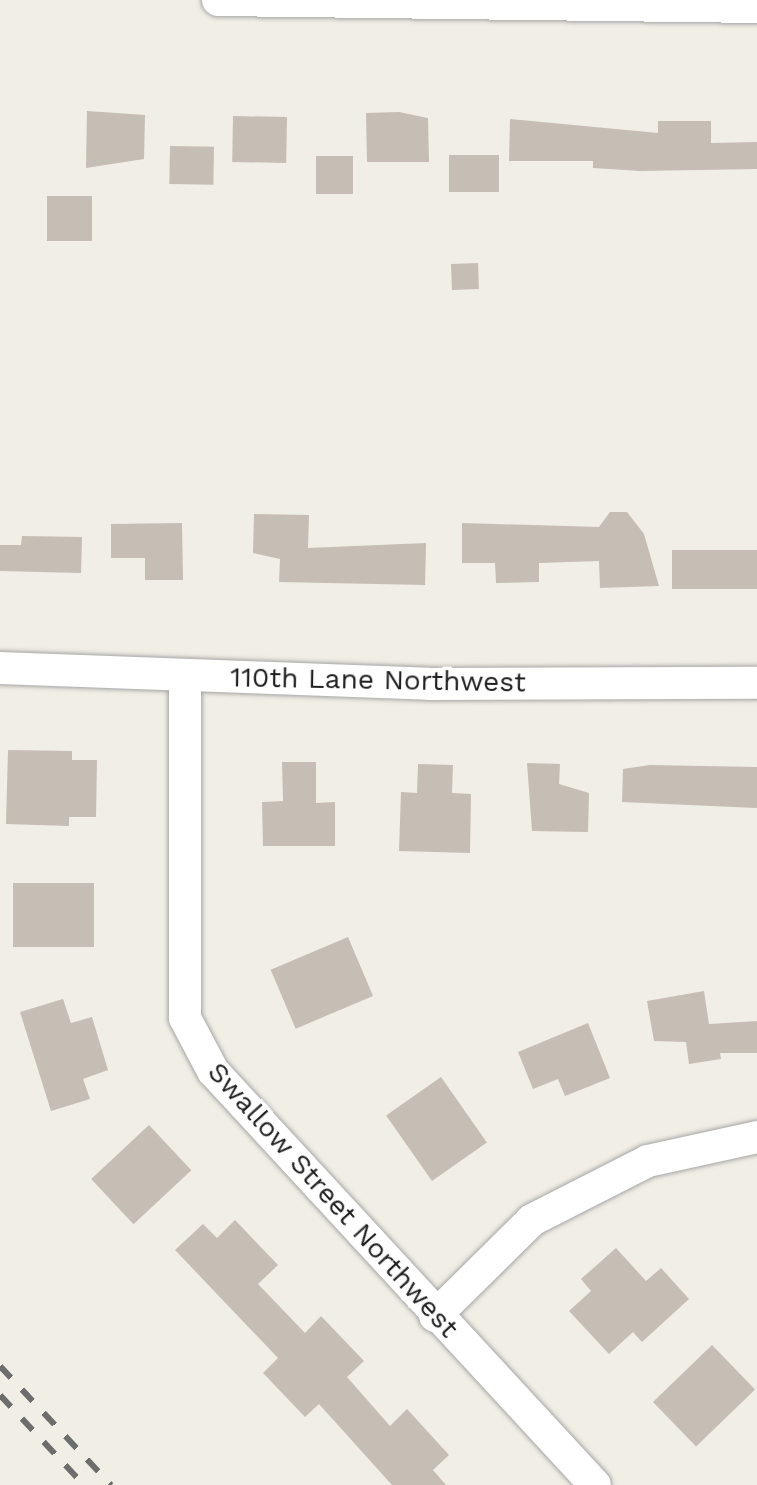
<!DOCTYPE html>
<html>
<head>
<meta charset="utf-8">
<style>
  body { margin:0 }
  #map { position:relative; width:757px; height:1485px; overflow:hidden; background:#f1eee5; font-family:"Work Sans",sans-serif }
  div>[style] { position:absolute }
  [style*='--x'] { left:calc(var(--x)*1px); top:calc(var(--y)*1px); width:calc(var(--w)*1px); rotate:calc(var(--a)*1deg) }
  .building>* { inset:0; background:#c6bdb4; transform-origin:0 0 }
  .roads { filter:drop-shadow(0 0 2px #a6a6a6) drop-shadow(0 0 2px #a6a6a6) }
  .minor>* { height:32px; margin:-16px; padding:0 16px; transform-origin:16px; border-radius:16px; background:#fff }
  .rail>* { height:6px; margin-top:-3px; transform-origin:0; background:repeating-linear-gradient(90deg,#6d6d6d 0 16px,transparent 0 32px) }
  span { translate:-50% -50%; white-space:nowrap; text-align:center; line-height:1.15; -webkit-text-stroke:7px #fff; paint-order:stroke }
  .street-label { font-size:28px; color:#1f1f1f }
</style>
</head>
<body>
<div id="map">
  <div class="building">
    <i style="clip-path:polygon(87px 111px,145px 115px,144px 159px,86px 168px)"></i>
    <i style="clip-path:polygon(399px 112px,428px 118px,429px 162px,367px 162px,366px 113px)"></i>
    <i style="left:233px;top:116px;width:54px;height:46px;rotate:1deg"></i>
    <i style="clip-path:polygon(510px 119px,658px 133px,658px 121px,711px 121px,711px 143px,757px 142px,757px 169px,640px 171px,593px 168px,593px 161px,509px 161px)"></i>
    <i style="left:170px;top:146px;width:44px;height:38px;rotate:1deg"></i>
    <i style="left:449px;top:155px;width:50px;height:37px"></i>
    <i style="left:316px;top:156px;width:37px;height:38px"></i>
    <i style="left:47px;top:196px;width:45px;height:45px"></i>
    <i style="left:478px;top:263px;width:26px;height:27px;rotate:88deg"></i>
    <i style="clip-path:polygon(610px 512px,627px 512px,644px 534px,659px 586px,600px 588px,599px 561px,539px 563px,539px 582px,496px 583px,495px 563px,462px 563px,462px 523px,599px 527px)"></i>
    <i style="clip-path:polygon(254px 514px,309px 515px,308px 548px,426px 543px,425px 585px,279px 582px,280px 559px,253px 553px)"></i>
    <i style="clip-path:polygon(182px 523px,183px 580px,145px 580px,145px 558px,111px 558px,111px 524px)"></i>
    <i style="clip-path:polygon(22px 536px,82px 537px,81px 573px,0 571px,0 545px,21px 545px)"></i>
    <i style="left:757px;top:550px;width:39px;height:85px;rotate:90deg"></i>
    <i style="clip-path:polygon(8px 750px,72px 751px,72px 760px,97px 760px,96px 817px,69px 817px,69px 826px,6px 824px)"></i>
    <i style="clip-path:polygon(282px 762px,316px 762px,316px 803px,335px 802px,335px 846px,263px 846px,262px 802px,283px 801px)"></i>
    <i style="clip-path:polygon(527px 763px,560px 764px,559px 784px,589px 793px,588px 832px,532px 831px)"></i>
    <i style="clip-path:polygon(418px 764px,453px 765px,452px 793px,471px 794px,470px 853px,399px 851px,401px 792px,417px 793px)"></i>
    <i style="clip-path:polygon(650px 765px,757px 767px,757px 808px,622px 802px,623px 769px)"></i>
    <i style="left:94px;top:883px;width:64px;height:81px;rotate:90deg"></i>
    <i style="left:348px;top:937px;width:64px;height:84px;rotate:67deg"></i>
    <i style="clip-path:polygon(704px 991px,709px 1024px,757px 1021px,757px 1053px,720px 1053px,721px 1059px,689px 1064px,686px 1042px,654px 1041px,647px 1001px)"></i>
    <i style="clip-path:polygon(63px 999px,71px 1023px,92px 1017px,108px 1070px,83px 1079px,90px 1099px,51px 1111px,20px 1012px)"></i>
    <i style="clip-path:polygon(588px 1023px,610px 1078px,565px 1096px,558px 1079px,533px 1089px,518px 1052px)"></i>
    <i style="left:441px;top:1077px;width:80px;height:67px;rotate:55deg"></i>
    <i style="left:149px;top:1125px;width:62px;height:79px;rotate:47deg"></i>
    <i style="clip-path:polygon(235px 1220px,278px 1265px,258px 1284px,305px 1333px,321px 1316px,364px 1361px,347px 1377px,390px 1426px,407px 1409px,449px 1455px,433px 1470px,446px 1485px,392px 1485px,319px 1404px,305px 1417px,263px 1373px,278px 1358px,175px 1250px,203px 1224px,217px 1238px)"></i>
    <i style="clip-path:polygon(616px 1248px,646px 1281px,661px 1268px,689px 1299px,642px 1342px,633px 1332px,609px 1354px,569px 1311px,591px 1291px,581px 1279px)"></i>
    <i style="left:712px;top:1345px;width:62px;height:82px;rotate:46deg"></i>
  </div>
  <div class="roads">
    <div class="minor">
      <i style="--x:218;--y:0;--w:539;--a:0.74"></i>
      <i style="--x:0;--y:668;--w:429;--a:2.1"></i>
      <i style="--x:429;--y:684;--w:328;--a:-0.2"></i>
      <i style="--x:185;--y:675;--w:343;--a:90"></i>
      <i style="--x:185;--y:1018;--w:60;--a:62.2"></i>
      <i style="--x:213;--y:1071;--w:563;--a:47.3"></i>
      <i style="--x:435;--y:1316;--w:136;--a:-44.7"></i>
      <i style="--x:532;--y:1220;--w:130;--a:-27"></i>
      <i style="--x:648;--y:1161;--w:112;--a:-12.4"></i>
    </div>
  </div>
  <div class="rail">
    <i style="--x:0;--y:1366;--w:163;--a:47"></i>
    <i style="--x:0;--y:1395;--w:123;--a:47"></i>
  </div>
  <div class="street-label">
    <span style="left:378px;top:680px;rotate:1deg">110th Lane Northwest</span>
    <span style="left:333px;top:1200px;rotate:48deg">Swallow Street Northwest</span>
  </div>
</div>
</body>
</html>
